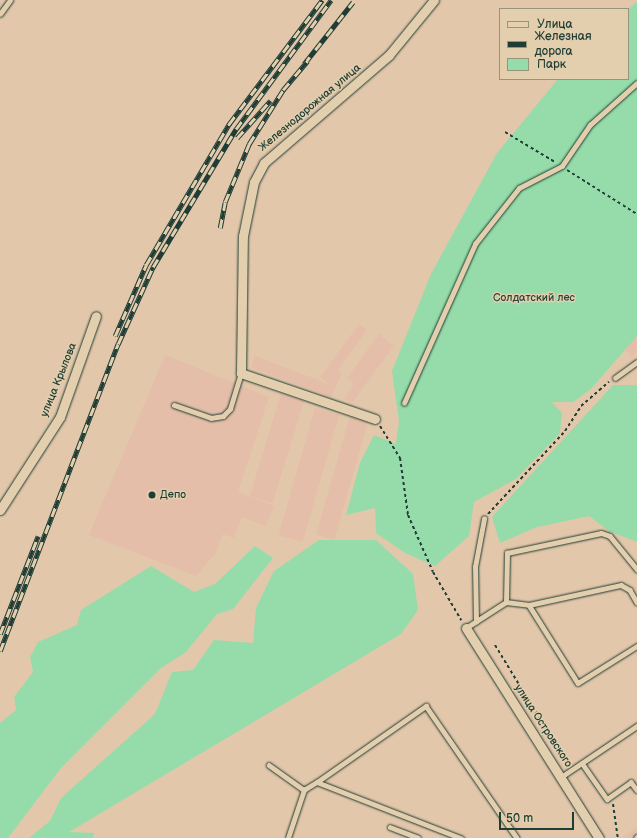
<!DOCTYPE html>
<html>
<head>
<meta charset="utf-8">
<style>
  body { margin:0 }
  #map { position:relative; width:637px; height:838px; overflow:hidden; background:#e3c7ab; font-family:"Balsamiq Sans",sans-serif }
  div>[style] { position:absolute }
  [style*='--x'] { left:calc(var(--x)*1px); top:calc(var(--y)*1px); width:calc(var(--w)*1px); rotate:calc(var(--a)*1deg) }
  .built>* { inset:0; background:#e4bea9; transform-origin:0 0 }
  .green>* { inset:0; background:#95dcaa }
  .path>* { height:2px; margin-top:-1px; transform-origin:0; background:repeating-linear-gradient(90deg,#1f3d34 0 3px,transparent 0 6px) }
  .roads { filter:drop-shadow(0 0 1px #1f3d34) drop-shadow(0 0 1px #1f3d34) }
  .service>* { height:4.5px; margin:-2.25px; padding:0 2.25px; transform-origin:2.25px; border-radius:2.25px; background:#e3cead }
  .minor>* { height:9px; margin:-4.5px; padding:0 4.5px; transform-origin:4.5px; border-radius:4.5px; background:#e3cead }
  .rail>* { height:4.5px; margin-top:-2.25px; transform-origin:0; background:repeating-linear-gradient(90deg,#e3cead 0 9px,#1f3d34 0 18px); box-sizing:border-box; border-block:1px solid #1f3d34 }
  .dots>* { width:11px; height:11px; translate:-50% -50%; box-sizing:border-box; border:2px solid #e3cead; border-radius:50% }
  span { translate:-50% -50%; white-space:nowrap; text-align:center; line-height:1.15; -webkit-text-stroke:3px #e3cead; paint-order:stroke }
  .street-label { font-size:11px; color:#1f3d34 }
  .park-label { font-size:11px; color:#25453a }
  .poi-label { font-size:11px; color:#1f3d34 }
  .left { translate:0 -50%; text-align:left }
  .legend { position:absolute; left:499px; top:8px; width:130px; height:72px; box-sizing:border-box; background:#e3cead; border:1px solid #95947d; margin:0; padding:5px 7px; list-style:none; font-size:12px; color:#1f3d34 }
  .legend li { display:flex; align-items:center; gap:8px; height:20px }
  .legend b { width:20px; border:1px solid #95947d }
  .scale { position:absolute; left:499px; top:812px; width:75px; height:18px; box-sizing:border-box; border:2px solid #1f3d34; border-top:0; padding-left:5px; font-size:12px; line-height:14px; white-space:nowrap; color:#1f3d34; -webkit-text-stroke:3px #e3cead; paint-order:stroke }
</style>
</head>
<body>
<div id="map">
  <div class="built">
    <i style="clip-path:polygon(359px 324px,367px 330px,338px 370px,342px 373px,331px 397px,251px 367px,255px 356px,331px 385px,320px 377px)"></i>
    <i style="clip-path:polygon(379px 334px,394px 346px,352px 403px,344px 398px,354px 384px,347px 378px)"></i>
    <i style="clip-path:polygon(637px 336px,637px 352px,632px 357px,624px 349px)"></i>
    <i style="clip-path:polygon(165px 355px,269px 397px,238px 492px,274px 506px,266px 526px,242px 517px,234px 538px,223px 534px,215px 554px,196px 576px,89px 535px)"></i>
    <i style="left:281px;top:394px;width:24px;height:107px;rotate:17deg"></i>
    <i style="left:315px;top:408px;width:25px;height:132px;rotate:16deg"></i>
    <i style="left:350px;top:416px;width:19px;height:123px;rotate:16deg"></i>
    <i style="clip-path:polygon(637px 827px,637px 838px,624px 838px,623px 836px)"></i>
  </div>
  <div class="green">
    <i style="clip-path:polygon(637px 1px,637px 336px,591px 389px,573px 402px,552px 402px,562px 413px,560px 433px,516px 479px,474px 502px,469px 536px,435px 566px,405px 553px,376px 533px,375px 508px,346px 515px,360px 463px,374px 435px,396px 444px,399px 421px,392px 371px,431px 274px,497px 153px,558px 79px,628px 79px,628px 10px)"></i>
    <i style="clip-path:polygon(613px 385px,637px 385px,637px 542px,609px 531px,589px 516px,537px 527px,500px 543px,492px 517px)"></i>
    <i style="clip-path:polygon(319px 540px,376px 540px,413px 574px,418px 610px,401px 634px,69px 832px,94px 833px,93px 838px,29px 838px,50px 821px,61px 798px,155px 714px,172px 672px,193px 670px,214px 640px,253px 643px,256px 608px,274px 571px)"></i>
    <i style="clip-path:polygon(255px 546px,273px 558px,233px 609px,217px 614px,186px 652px,161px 668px,61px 768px,8px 838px,0 838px,0 723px,16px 710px,14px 697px,33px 672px,30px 657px,38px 642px,77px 625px,81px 610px,151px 566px,194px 592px,215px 584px)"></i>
  </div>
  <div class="path">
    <i style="--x:505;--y:132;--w:58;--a:31"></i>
    <i style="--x:567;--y:170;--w:83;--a:32.2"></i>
    <i style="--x:380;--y:426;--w:38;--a:58"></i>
    <i style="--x:400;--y:458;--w:58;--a:82"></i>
    <i style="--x:408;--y:515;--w:62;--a:66.3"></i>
    <i style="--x:433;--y:572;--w:56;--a:59.7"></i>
    <i style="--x:488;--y:514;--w:113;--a:-47.1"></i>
    <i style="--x:565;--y:431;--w:30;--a:-57"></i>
    <i style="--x:581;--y:406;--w:37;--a:-41"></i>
    <i style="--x:495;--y:645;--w:140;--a:58.7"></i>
    <i style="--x:613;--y:804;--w:34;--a:82"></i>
  </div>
  <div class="roads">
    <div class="service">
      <i style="--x:0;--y:14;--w:17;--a:-54"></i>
      <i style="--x:615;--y:378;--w:27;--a:-36"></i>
      <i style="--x:404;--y:403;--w:174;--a:-65.9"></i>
      <i style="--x:475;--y:244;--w:71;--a:-51.8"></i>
      <i style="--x:519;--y:188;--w:48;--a:-27.1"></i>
      <i style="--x:562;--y:166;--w:50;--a:-55.7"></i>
      <i style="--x:590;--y:125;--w:63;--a:-41.8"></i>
      <i style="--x:174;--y:405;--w:39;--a:19"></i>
      <i style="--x:211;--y:418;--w:12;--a:-9"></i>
      <i style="--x:223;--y:416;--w:10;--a:-45"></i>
      <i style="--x:230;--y:409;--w:38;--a:-73"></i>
      <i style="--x:506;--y:602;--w:23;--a:7"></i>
      <i style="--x:529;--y:605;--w:94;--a:-12.3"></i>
      <i style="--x:621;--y:585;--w:10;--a:29"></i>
      <i style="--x:630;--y:590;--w:14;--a:60"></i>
      <i style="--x:529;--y:605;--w:92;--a:57.9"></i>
      <i style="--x:578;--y:683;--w:70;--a:-32.1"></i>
      <i style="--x:476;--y:622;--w:55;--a:-91"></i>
      <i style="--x:475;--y:567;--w:49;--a:-79.4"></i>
      <i style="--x:466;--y:628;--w:48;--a:-33"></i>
      <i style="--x:506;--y:602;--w:49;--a:-88.8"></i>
      <i style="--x:507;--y:553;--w:96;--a:-12"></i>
      <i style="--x:601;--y:533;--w:9;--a:18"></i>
      <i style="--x:610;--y:536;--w:43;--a:50.7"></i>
      <i style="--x:582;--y:763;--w:44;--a:55.2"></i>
      <i style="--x:607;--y:799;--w:29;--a:-35"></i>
      <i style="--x:631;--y:782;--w:10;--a:53"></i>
      <i style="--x:269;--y:765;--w:43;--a:35.5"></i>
      <i style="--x:561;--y:777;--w:92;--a:-33.9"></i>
      <i style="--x:317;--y:782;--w:133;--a:-34.9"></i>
      <i style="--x:426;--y:706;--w:160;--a:55.4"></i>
      <i style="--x:390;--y:827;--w:30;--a:21"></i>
      <i style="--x:288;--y:838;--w:51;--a:-71.6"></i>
      <i style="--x:304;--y:790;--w:15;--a:-32"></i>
      <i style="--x:317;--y:782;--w:155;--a:21.3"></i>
      <i style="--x:636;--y:838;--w:1;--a:-45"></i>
    </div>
    <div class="minor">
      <i style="--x:375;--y:419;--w:142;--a:-161.1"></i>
      <i style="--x:241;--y:373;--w:137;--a:-89.2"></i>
      <i style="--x:243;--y:236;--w:55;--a:-78.5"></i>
      <i style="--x:254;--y:182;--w:21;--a:-62"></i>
      <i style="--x:264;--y:163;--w:165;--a:-40.8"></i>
      <i style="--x:389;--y:55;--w:71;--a:-50.7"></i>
      <i style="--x:0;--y:510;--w:111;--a:-57.2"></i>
      <i style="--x:60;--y:417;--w:107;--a:-70.4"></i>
      <i style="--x:466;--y:628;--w:249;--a:57.7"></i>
    </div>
  </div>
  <div class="rail">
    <i style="--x:304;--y:64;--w:79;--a:-51.7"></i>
    <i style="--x:237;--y:138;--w:50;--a:-48.3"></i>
    <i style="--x:220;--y:228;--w:26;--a:-79"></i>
    <i style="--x:225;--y:202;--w:63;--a:-67.5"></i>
    <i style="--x:249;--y:144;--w:64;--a:-57.8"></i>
    <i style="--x:283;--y:90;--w:38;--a:-50"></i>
    <i style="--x:115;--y:336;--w:77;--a:-66.4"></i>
    <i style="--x:146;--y:265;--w:164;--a:-59.5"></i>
    <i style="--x:229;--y:124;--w:155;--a:-53.1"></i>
    <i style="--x:0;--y:634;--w:105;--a:-68.8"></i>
    <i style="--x:0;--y:651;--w:329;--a:-69"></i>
    <i style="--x:118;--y:344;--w:85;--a:-65.6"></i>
    <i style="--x:153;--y:267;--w:161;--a:-59"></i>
    <i style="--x:236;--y:129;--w:160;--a:-53.6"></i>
  </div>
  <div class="dots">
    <i style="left:152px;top:495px;background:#1f3d34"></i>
  </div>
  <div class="street-label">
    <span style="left:310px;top:108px;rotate:-40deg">Железнодорожная улица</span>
    <span style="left:59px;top:380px;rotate:-68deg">улица Крылова</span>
    <span style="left:543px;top:726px;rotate:57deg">улица Островского</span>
  </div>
  <div class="park-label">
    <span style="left:534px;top:298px">Солдатский лес</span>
  </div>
  <div class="poi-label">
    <span class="left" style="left:160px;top:495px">Депо</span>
  </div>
  <ul class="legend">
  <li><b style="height:5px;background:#e3cead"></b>Улица</li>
  <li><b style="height:5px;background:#1f3d34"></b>Железная дорога</li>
  <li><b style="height:11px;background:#95dcaa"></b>Парк</li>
  </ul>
  <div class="scale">50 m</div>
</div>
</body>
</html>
